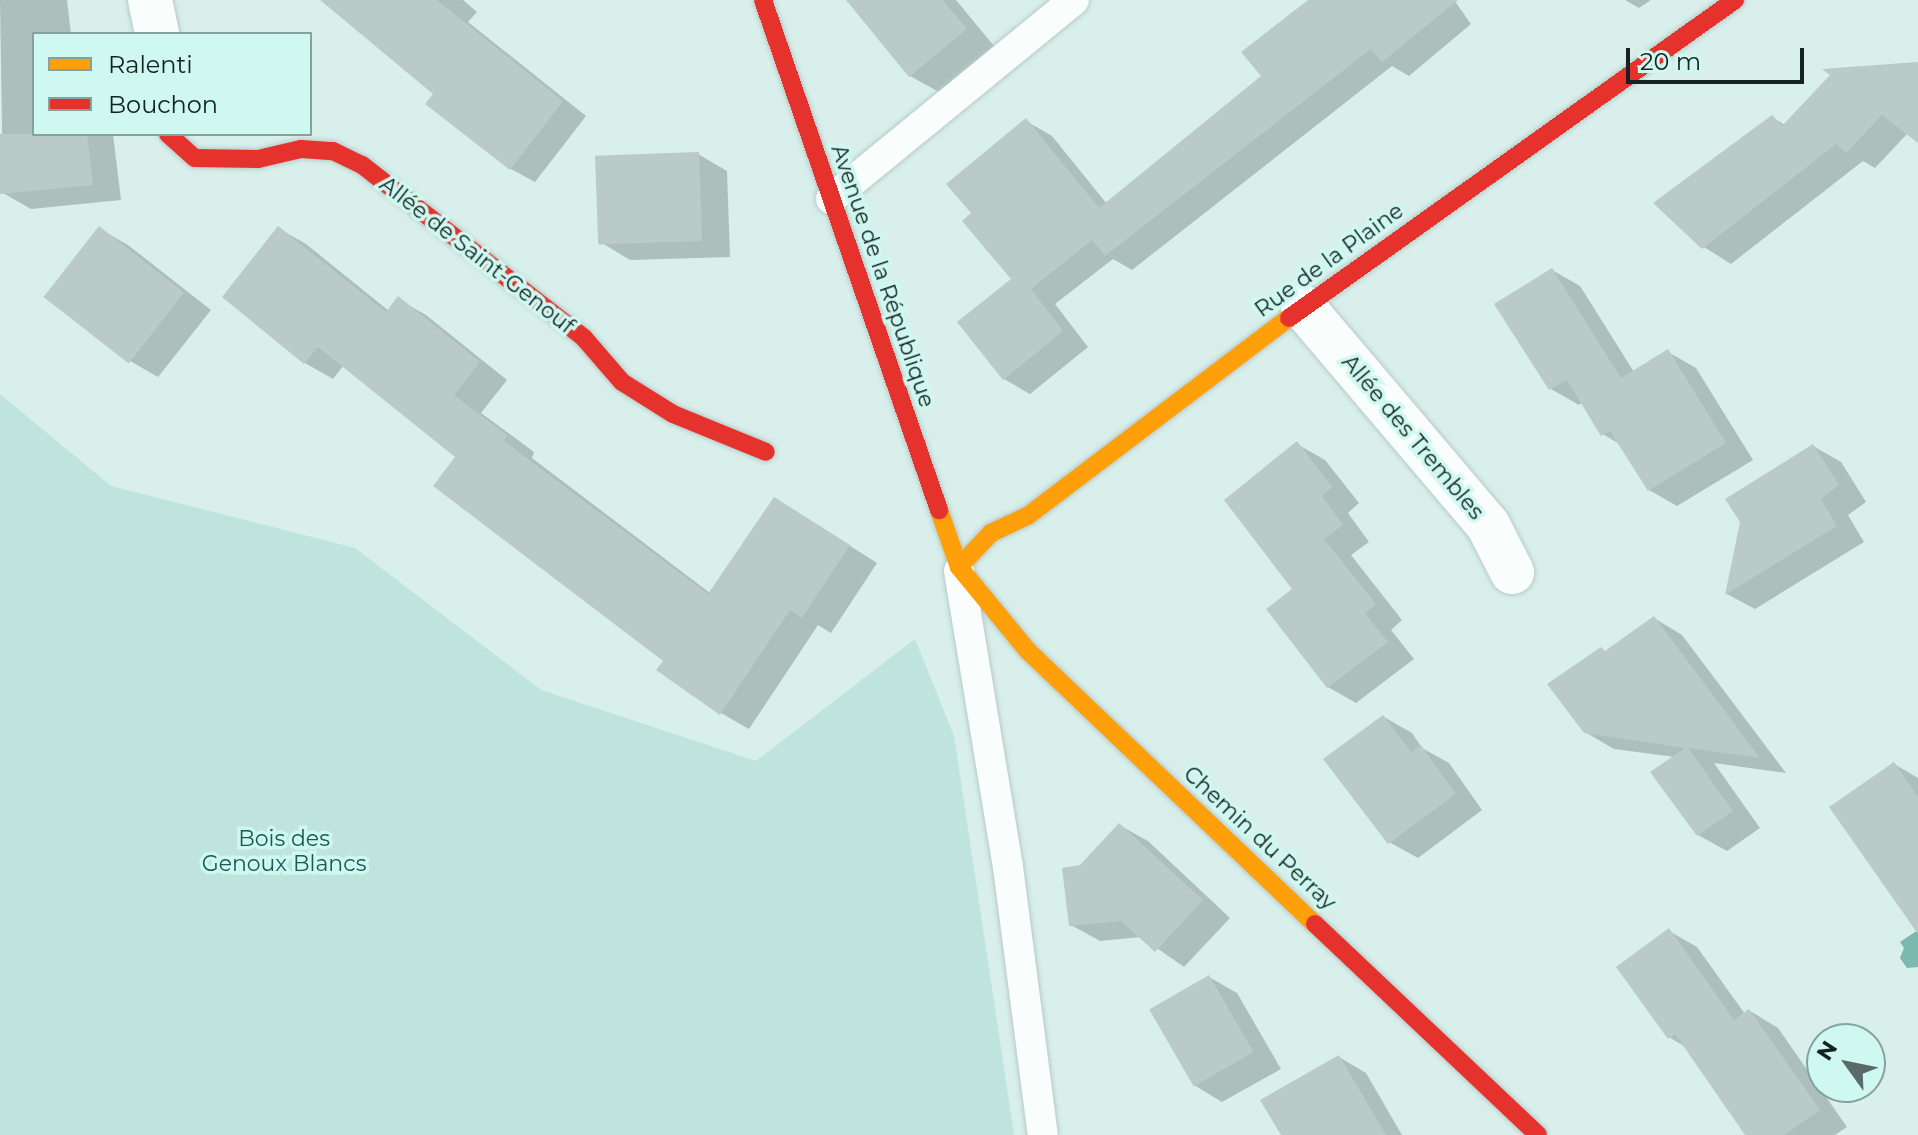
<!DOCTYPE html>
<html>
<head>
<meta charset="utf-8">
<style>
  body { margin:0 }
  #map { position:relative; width:1918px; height:1135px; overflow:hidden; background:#d8efeb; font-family:Montserrat,sans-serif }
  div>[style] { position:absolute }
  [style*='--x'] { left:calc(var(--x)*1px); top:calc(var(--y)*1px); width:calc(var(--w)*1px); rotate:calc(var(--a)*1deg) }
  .green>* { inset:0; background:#bfe3dd }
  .water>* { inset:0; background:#7bb8b0 }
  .shadow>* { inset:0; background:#0003 }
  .building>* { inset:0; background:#b9cac7; transform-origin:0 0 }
  .roads { filter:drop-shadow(0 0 2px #b8cac7) drop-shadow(0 0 2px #b8cac7) }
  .lane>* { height:30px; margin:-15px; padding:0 15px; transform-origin:15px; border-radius:15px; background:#f9fdfc }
  .street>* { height:44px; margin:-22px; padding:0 22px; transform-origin:22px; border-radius:22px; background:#f9fdfc }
  .slow>* { height:18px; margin:-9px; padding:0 9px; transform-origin:9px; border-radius:9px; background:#ff9f0a }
  .jam>* { height:18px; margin:-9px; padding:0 9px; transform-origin:9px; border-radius:9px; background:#e5322d }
  span { translate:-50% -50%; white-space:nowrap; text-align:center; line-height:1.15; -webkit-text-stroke:7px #cff8f1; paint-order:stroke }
  .street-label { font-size:22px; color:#142321 }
  .park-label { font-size:22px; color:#195a53 }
  .legend { position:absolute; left:32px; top:32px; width:280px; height:104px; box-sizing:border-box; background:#cff8f1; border:2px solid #84a39e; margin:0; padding:10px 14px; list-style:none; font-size:24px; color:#142321 }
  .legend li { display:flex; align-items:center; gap:16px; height:40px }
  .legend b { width:40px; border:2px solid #84a39e }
  .north { position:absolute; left:1806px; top:1023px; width:80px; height:80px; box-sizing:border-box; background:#cff8f1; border:2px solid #84a39e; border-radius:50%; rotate:303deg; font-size:22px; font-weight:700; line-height:32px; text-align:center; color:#142321 }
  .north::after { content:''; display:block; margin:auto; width:28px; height:36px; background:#596a68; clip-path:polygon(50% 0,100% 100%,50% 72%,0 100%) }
  .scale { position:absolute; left:1626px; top:48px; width:178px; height:36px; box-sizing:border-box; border:4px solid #142321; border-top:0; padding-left:10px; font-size:24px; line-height:28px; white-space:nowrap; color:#142321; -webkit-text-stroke:6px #cff8f1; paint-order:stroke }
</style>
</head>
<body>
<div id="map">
  <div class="green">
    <i style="clip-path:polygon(0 394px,111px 486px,355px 548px,541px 690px,756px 761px,915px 639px,954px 736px,1014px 1135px,0 1135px)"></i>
  </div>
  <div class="water">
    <i style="clip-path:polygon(1918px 930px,1918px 967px,1907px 968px,1900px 958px,1904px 948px,1900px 942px)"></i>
  </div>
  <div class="shadow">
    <i style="clip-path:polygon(0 0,67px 0,71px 34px,34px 34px,34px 134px,113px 134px,121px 200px,31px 209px,3px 193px)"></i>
    <i style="clip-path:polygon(324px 0,463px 0,477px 12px,468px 22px,586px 116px,535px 182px,511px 169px,428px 103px,436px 93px)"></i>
    <i style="clip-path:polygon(872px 0,956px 0,994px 46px,939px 92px,910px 76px)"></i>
    <i style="clip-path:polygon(1359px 0,1454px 0,1471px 24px,1409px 76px,1392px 66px,1132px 270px,1113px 259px,1055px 304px,1088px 347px,1030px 394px,1004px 379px,960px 323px,1014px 279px,973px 213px,1026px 121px,1052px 136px,1107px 204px)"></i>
    <i style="clip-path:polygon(1625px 0,1651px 0,1639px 8px)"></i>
    <i style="clip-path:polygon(1918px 64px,1918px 141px,1908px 133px,1875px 168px,1863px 161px,1731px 264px,1704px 247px,1772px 117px,1785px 125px)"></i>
    <i style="clip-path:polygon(698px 154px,727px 171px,730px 257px,630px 260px,602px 243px)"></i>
    <i style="clip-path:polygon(278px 228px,306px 244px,389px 311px,398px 299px,426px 315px,507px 380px,481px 413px,534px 452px,532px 458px,710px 593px,803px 516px,877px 563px,831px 633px,818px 625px,749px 729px,721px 713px,457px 456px,344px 365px,333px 379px,305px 363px,225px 297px)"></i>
    <i style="clip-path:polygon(100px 229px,128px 245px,211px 310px,158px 377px,130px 361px,47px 297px)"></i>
    <i style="clip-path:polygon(1552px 270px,1580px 286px,1634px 372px,1668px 352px,1696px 368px,1753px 460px,1677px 506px,1649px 490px,1621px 445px,1603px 434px,1583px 402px,1579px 405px,1551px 389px)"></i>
    <i style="clip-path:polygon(1297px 444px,1325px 460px,1359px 503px,1348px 513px,1369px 542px,1351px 555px,1402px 620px,1391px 630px,1414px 659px,1356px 703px,1328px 687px,1295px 590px)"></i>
    <i style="clip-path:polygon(1813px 446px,1841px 462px,1866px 502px,1848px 515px,1864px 542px,1755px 609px,1727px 594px)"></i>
    <i style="clip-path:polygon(1654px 618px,1682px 635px,1786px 773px,1714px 763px,1760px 828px,1727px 851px,1698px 835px,1675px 757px,1614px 749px,1585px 732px,1607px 652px)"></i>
    <i style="clip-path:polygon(1384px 717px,1412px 733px,1422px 748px,1449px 763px,1482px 810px,1418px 858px,1389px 842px)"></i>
    <i style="clip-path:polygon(1894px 764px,1918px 778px,1918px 909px)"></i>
    <i style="clip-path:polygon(1119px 825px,1148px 841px,1230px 918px,1184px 967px,1141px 937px,1100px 941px,1071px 925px,1081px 867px)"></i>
    <i style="clip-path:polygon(1669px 931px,1697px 947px,1745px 1014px,1750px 1011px,1778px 1028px,1847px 1127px,1835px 1135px,1748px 1135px,1687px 1048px,1669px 1037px)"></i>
    <i style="clip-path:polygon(1209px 977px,1237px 993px,1281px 1069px,1222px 1102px,1194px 1085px)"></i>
    <i style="clip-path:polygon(1339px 1057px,1366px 1073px,1402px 1135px,1283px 1135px)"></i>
  </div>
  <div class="building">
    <i style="clip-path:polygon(320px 0,437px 0,563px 101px,510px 170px,425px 104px,433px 94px)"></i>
    <i style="clip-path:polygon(846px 0,943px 0,967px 29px,909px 77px)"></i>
    <i style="clip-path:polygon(1308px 0,1458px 0,1382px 62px,1371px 49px,1105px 256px,1092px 240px,1031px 289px,1063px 331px,1003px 380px,957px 322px,1011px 279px,962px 221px,971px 213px,946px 184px,1026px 118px,1099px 208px,1261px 76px,1241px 52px)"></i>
    <i style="clip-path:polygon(1918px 62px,1918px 143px,1882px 115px,1846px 153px,1836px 144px,1702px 249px,1653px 203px,1772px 115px,1782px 126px,1830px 75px,1822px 69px)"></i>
    <i style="clip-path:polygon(0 134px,87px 134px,93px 185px,0 194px)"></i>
    <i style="left:699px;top:152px;width:89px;height:104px;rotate:88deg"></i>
    <i style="left:99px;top:226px;width:108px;height:90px;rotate:38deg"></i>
    <i style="clip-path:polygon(278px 226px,386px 312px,398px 296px,480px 362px,454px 395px,507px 435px,504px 441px,708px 594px,774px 497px,850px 545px,802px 618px,790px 610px,720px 715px,656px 670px,663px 661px,433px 486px,455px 457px,318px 347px,304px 364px,222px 297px)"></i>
    <i style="clip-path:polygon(1552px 268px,1621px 378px,1668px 349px,1726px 443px,1648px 491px,1610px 431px,1601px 436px,1567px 380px,1549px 390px,1494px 304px)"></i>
    <i style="clip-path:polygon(1297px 441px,1332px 487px,1322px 496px,1343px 525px,1324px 539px,1376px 604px,1365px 613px,1388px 642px,1327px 688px,1266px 609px,1292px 589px,1224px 500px)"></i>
    <i style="clip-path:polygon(1813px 444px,1839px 485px,1821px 499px,1837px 526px,1725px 595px,1740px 522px,1725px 499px)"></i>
    <i style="clip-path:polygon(1654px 616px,1760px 758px,1688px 748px,1733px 811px,1697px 836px,1650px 772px,1685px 748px,1584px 733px,1547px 684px,1601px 647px,1605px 651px)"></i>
    <i style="clip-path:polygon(1383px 715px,1411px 752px,1421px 745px,1456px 794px,1388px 844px,1323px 759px)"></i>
    <i style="clip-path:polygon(1894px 762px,1918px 797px,1918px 934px,1829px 807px)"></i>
    <i style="clip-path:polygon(1119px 823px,1203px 900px,1155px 952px,1121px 921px,1069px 926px,1062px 868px,1080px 865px)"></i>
    <i style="clip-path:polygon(1669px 928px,1734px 1020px,1749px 1009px,1820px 1110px,1784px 1135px,1745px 1135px,1675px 1034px,1668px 1039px,1616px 967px)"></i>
    <i style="left:1209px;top:975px;width:89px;height:69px;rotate:60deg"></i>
    <i style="clip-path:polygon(1339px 1055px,1386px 1135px,1281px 1135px,1260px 1100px)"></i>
  </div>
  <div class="roads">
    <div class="lane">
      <i style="--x:831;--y:199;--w:314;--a:-39.3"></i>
      <i style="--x:959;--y:571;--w:300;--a:80.6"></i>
      <i style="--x:1008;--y:867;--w:270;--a:82.6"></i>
    </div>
    <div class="street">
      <i style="--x:150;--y:0;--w:35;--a:78"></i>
      <i style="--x:1303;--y:307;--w:286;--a:49.7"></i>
      <i style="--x:1488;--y:525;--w:53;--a:62.9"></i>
    </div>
    <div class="slow">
      <i style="--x:939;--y:510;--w:60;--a:70.7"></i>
      <i style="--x:959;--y:567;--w:109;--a:50.6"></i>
      <i style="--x:1028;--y:651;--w:396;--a:43.6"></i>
      <i style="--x:959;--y:567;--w:47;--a:-46.7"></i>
      <i style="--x:991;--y:533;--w:42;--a:-25.3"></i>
      <i style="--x:1029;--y:515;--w:326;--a:-37.2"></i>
    </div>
    <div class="jam">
      <i style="--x:763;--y:0;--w:540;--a:70.96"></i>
      <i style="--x:168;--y:134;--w:36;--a:42"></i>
      <i style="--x:195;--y:158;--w:63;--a:0.9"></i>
      <i style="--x:258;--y:159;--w:44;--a:-13.1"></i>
      <i style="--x:301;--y:149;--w:32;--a:4"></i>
      <i style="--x:333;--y:151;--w:32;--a:26"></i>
      <i style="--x:362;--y:165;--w:281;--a:37.9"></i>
      <i style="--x:584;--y:338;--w:58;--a:49.2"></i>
      <i style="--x:622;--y:382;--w:60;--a:32.1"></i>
      <i style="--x:673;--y:414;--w:100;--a:22.2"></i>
      <i style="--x:1289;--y:318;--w:548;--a:-35.49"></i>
      <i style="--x:1315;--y:924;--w:307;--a:43.4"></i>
    </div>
  </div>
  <div class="street-label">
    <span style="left:477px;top:255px;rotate:38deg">Allée de Saint-Genouf</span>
    <span style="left:1329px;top:260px;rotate:-36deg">Rue de la Plaine</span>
    <span style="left:883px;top:276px;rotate:71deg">Avenue de la République</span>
    <span style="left:1413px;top:437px;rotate:50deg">Allée des Trembles</span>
    <span style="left:1260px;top:838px;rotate:43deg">Chemin du Perray</span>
  </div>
  <div class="park-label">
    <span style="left:284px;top:851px">Bois des<br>Genoux Blancs</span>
  </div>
  <ul class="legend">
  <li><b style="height:10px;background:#ff9f0a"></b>Ralenti</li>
  <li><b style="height:10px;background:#e5322d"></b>Bouchon</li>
  </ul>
  <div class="north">N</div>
  <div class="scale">20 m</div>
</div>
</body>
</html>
